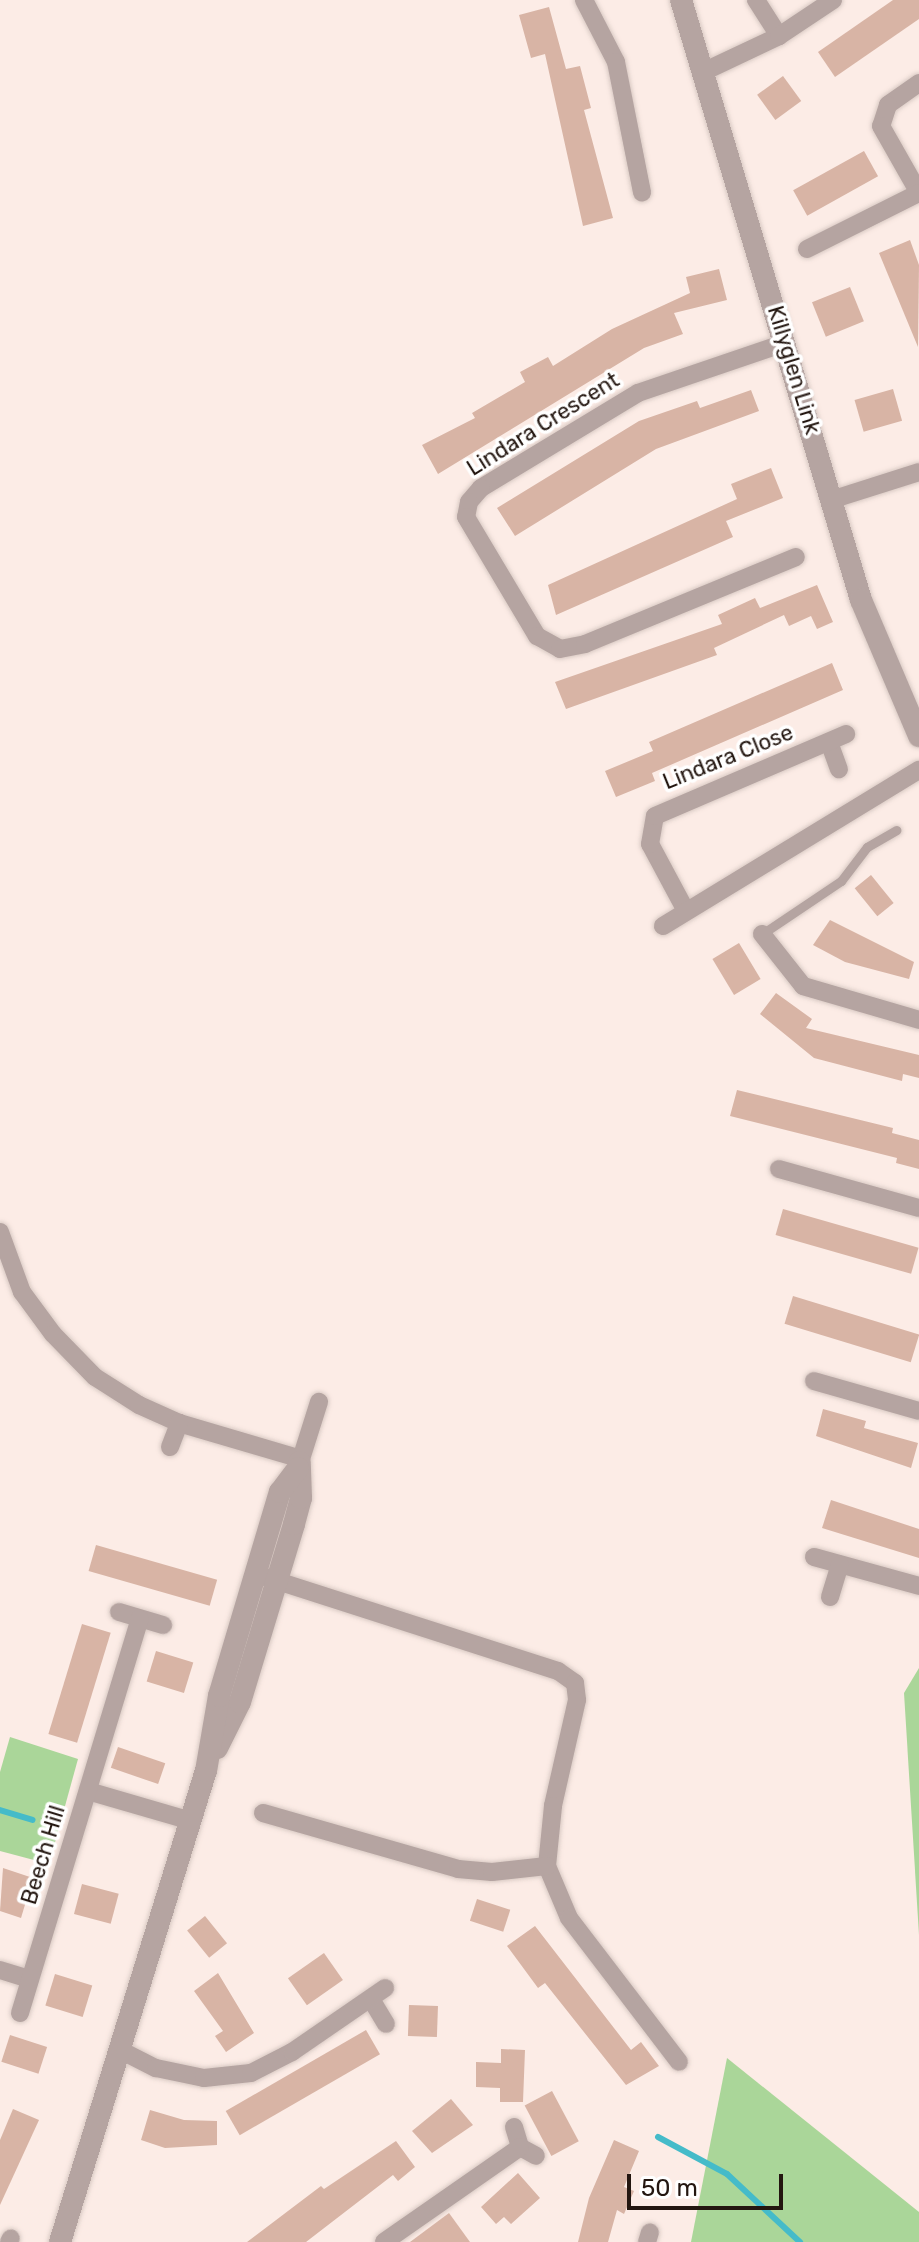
<!DOCTYPE html>
<html>
<head>
<meta charset="utf-8">
<style>
  body { margin:0 }
  #map { position:relative; width:919px; height:2242px; overflow:hidden; background:#fcece6; font-family:Rubik,sans-serif }
  div>[style] { position:absolute }
  [style*='--x'] { left:calc(var(--x)*1px); top:calc(var(--y)*1px); width:calc(var(--w)*1px); rotate:calc(var(--a)*1deg) }
  .green>* { inset:0; background:#aad699 }
  .stream>* { height:6px; margin:-3px; padding:0 3px; transform-origin:3px; border-radius:3px; background:#45bbc9 }
  .building>* { inset:0; background:#d8b4a5; transform-origin:0 0 }
  .roads { filter:drop-shadow(0 0 2px #d9cac4) drop-shadow(0 0 2px #d9cac4) }
  .service>* { height:9px; margin:-4.5px; padding:0 4.5px; transform-origin:4.5px; border-radius:4.5px; background:#b5a4a1 }
  .minor>* { height:18px; margin:-9px; padding:0 9px; transform-origin:9px; border-radius:9px; background:#b5a4a1 }
  .tertiary>* { height:22px; margin:-11px; padding:0 11px; transform-origin:11px; border-radius:11px; background:#b5a4a1 }
  span { translate:-50% -50%; white-space:nowrap; text-align:center; line-height:1.15; -webkit-text-stroke:7px #fff; paint-order:stroke }
  .street-label { font-size:22px; color:#231610 }
  .scale { position:absolute; left:627px; top:2174px; width:156px; height:36px; box-sizing:border-box; border:4px solid #231610; border-top:0; padding-left:10px; font-size:24px; line-height:28px; white-space:nowrap; color:#231610; -webkit-text-stroke:6px #fff; paint-order:stroke }
</style>
</head>
<body>
<div id="map">
  <div class="green">
    <i style="clip-path:polygon(919px 1668px,919px 1935px,904px 1693px)"></i>
    <i style="clip-path:polygon(10px 1737px,78px 1759px,49px 1864px,0 1851px,0 1772px)"></i>
    <i style="clip-path:polygon(727px 2058px,919px 2212px,919px 2242px,691px 2242px)"></i>
  </div>
  <div class="stream">
    <i style="--x:0;--y:1810;--w:34;--a:17"></i>
    <i style="--x:658;--y:2137;--w:78;--a:28.2"></i>
    <i style="--x:727;--y:2174;--w:100;--a:43"></i>
  </div>
  <div class="building">
    <i style="clip-path:polygon(893px 0,919px 0,919px 19px,835px 77px,818px 52px)"></i>
    <i style="clip-path:polygon(549px 7px,566px 69px,580px 66px,591px 108px,584px 110px,613px 218px,583px 226px,545px 54px,531px 58px,519px 15px)"></i>
    <i style="left:783px;top:76px;width:31px;height:32px;rotate:54deg"></i>
    <i style="left:864px;top:151px;width:29px;height:81px;rotate:61deg"></i>
    <i style="clip-path:polygon(910px 240px,919px 265px,918px 347px,879px 253px)"></i>
    <i style="clip-path:polygon(719px 269px,727px 300px,674px 313px,683px 334px,644px 348px,438px 474px,422px 445px,475px 418px,472px 413px,525px 382px,520px 372px,548px 357px,553px 366px,612px 329px,690px 293px,686px 277px)"></i>
    <i style="left:850px;top:287px;width:37px;height:41px;rotate:68deg"></i>
    <i style="left:893px;top:389px;width:33px;height:40px;rotate:74deg"></i>
    <i style="clip-path:polygon(751px 390px,759px 411px,656px 449px,515px 536px,497px 508px,639px 421px,697px 401px,700px 408px)"></i>
    <i style="clip-path:polygon(771px 468px,783px 498px,726px 521px,733px 537px,556px 615px,548px 585px,737px 499px,731px 484px)"></i>
    <i style="clip-path:polygon(817px 585px,833px 622px,817px 629px,811px 616px,789px 626px,784px 615px,714px 648px,717px 655px,566px 709px,555px 682px,722px 624px,718px 615px,755px 598px,760px 608px)"></i>
    <i style="clip-path:polygon(832px 663px,843px 690px,652px 773px,655px 781px,616px 797px,605px 771px,653px 751px,649px 742px)"></i>
    <i style="left:871px;top:875px;width:36px;height:21px;rotate:51deg"></i>
    <i style="clip-path:polygon(830px 920px,914px 962px,909px 979px,845px 962px,813px 945px)"></i>
    <i style="left:739px;top:943px;width:42px;height:31px;rotate:59deg"></i>
    <i style="clip-path:polygon(776px 993px,812px 1019px,806px 1028px,919px 1055px,919px 1078px,903px 1074px,902px 1081px,814px 1058px,760px 1014px)"></i>
    <i style="clip-path:polygon(737px 1090px,893px 1128px,892px 1133px,919px 1140px,919px 1169px,896px 1163px,897px 1158px,730px 1116px)"></i>
    <i style="left:783px;top:1209px;width:141px;height:27px;rotate:16deg"></i>
    <i style="left:793px;top:1296px;width:132px;height:29px;rotate:17deg"></i>
    <i style="clip-path:polygon(823px 1409px,866px 1421px,864px 1428px,918px 1443px,911px 1468px,816px 1436px)"></i>
    <i style="clip-path:polygon(831px 1500px,919px 1529px,919px 1558px,822px 1528px)"></i>
    <i style="left:96px;top:1545px;width:126px;height:27px;rotate:16deg"></i>
    <i style="left:82px;top:1624px;width:30px;height:115px;rotate:17deg"></i>
    <i style="left:156px;top:1651px;width:39px;height:32px;rotate:17deg"></i>
    <i style="left:118px;top:1747px;width:50px;height:22px;rotate:19deg"></i>
    <i style="clip-path:polygon(3px 1868px,33px 1878px,21px 1918px,0 1911px)"></i>
    <i style="left:82px;top:1884px;width:38px;height:31px;rotate:15deg"></i>
    <i style="left:477px;top:1899px;width:35px;height:23px;rotate:18deg"></i>
    <i style="left:205px;top:1916px;width:35px;height:23px;rotate:51deg"></i>
    <i style="clip-path:polygon(535px 1926px,631px 2050px,641px 2042px,659px 2066px,626px 2085px,545px 1983px,538px 1988px,507px 1946px)"></i>
    <i style="left:324px;top:1953px;width:33px;height:44px;rotate:55deg"></i>
    <i style="clip-path:polygon(218px 1973px,254px 2033px,226px 2052px,215px 2036px,223px 2031px,194px 1991px)"></i>
    <i style="left:55px;top:1974px;width:39px;height:33px;rotate:17deg"></i>
    <i style="left:409px;top:2005px;width:29px;height:31px;rotate:2deg"></i>
    <i style="left:366px;top:2030px;width:28px;height:162px;rotate:60deg"></i>
    <i style="left:10px;top:2035px;width:39px;height:28px;rotate:18deg"></i>
    <i style="clip-path:polygon(501px 2049px,525px 2050px,523px 2102px,500px 2102px,500px 2088px,476px 2087px,476px 2062px,501px 2063px)"></i>
    <i style="left:552px;top:2091px;width:57px;height:31px;rotate:62deg"></i>
    <i style="clip-path:polygon(451px 2099px,473px 2125px,432px 2153px,412px 2131px)"></i>
    <i style="clip-path:polygon(13px 2109px,39px 2120px,0 2205px,0 2140px)"></i>
    <i style="clip-path:polygon(150px 2110px,184px 2120px,217px 2121px,217px 2145px,165px 2148px,141px 2140px)"></i>
    <i style="clip-path:polygon(614px 2140px,639px 2151px,624px 2187px,634px 2191px,624px 2214px,617px 2210px,608px 2242px,578px 2242px,589px 2198px)"></i>
    <i style="clip-path:polygon(396px 2141px,415px 2167px,398px 2181px,393px 2175px,306px 2242px,247px 2242px,321px 2186px,324px 2189px)"></i>
    <i style="clip-path:polygon(518px 2173px,540px 2198px,511px 2224px,504px 2217px,496px 2224px,481px 2207px)"></i>
    <i style="clip-path:polygon(449px 2213px,470px 2242px,410px 2242px)"></i>
  </div>
  <div class="roads">
    <div class="service">
      <i style="--x:762;--y:934;--w:95;--a:-33.9"></i>
      <i style="--x:841;--y:881;--w:43;--a:-52.6"></i>
      <i style="--x:867;--y:847;--w:34;--a:-30"></i>
    </div>
    <div class="minor">
      <i style="--x:584;--y:0;--w:70;--a:62.7"></i>
      <i style="--x:616;--y:62;--w:133;--a:78.7"></i>
      <i style="--x:756;--y:0;--w:43;--a:57.4"></i>
      <i style="--x:703;--y:72;--w:84;--a:-25.3"></i>
      <i style="--x:779;--y:36;--w:65;--a:-33.7"></i>
      <i style="--x:919;--y:83;--w:38;--a:145"></i>
      <i style="--x:888;--y:105;--w:22;--a:108"></i>
      <i style="--x:881;--y:126;--w:77;--a:60.4"></i>
      <i style="--x:807;--y:249;--w:125;--a:-26.6"></i>
      <i style="--x:785;--y:343;--w:155;--a:161.2"></i>
      <i style="--x:638;--y:393;--w:184;--a:148.8"></i>
      <i style="--x:481;--y:488;--w:18;--a:131"></i>
      <i style="--x:469;--y:502;--w:15;--a:101"></i>
      <i style="--x:466;--y:517;--w:139;--a:59.2"></i>
      <i style="--x:537;--y:636;--w:26;--a:29"></i>
      <i style="--x:560;--y:649;--w:25;--a:-11"></i>
      <i style="--x:585;--y:644;--w:228;--a:-22.4"></i>
      <i style="--x:834;--y:499;--w:89;--a:-17.6"></i>
      <i style="--x:829;--y:742;--w:29;--a:70"></i>
      <i style="--x:686;--y:911;--w:76;--a:-118.2"></i>
      <i style="--x:650;--y:844;--w:28;--a:-80"></i>
      <i style="--x:655;--y:816;--w:208;--a:-23.2"></i>
      <i style="--x:663;--y:926;--w:300;--a:-31.4"></i>
      <i style="--x:762;--y:934;--w:66;--a:51.7"></i>
      <i style="--x:803;--y:986;--w:121;--a:16.3"></i>
      <i style="--x:779;--y:1169;--w:145;--a:15.6"></i>
      <i style="--x:0;--y:1232;--w:64;--a:69.9"></i>
      <i style="--x:22;--y:1292;--w:52;--a:53.6"></i>
      <i style="--x:53;--y:1334;--w:60;--a:45.7"></i>
      <i style="--x:95;--y:1377;--w:52;--a:32.5"></i>
      <i style="--x:139;--y:1405;--w:44;--a:24.2"></i>
      <i style="--x:179;--y:1423;--w:127;--a:16.4"></i>
      <i style="--x:301;--y:1459;--w:60;--a:-72.5"></i>
      <i style="--x:814;--y:1381;--w:109;--a:15.9"></i>
      <i style="--x:170;--y:1447;--w:26;--a:-69"></i>
      <i style="--x:814;--y:1557;--w:109;--a:15.4"></i>
      <i style="--x:265;--y:1577;--w:308;--a:17.8"></i>
      <i style="--x:558;--y:1671;--w:21;--a:35"></i>
      <i style="--x:575;--y:1683;--w:17;--a:83"></i>
      <i style="--x:577;--y:1700;--w:109;--a:102.8"></i>
      <i style="--x:553;--y:1806;--w:60;--a:95.7"></i>
      <i style="--x:547;--y:1866;--w:56;--a:67.1"></i>
      <i style="--x:569;--y:1918;--w:181;--a:52.6"></i>
      <i style="--x:830;--y:1597;--w:34;--a:-73"></i>
      <i style="--x:119;--y:1612;--w:46;--a:16.5"></i>
      <i style="--x:88;--y:1791;--w:107;--a:16.2"></i>
      <i style="--x:263;--y:1813;--w:203;--a:16"></i>
      <i style="--x:458;--y:1869;--w:34;--a:5"></i>
      <i style="--x:492;--y:1872;--w:55;--a:-6.2"></i>
      <i style="--x:0;--y:1970;--w:31;--a:17"></i>
      <i style="--x:371;--y:1999;--w:29;--a:59"></i>
      <i style="--x:20;--y:2013;--w:412;--a:-73.1"></i>
      <i style="--x:122;--y:2051;--w:38;--a:27"></i>
      <i style="--x:156;--y:2068;--w:49;--a:11.8"></i>
      <i style="--x:204;--y:2078;--w:47;--a:-6.1"></i>
      <i style="--x:251;--y:2073;--w:46;--a:-27.1"></i>
      <i style="--x:292;--y:2052;--w:113;--a:-34.5"></i>
      <i style="--x:514;--y:2127;--w:21;--a:73"></i>
      <i style="--x:520;--y:2147;--w:18;--a:29"></i>
      <i style="--x:9;--y:2242;--w:4;--a:-63"></i>
      <i style="--x:384;--y:2242;--w:166;--a:-34.9"></i>
      <i style="--x:647;--y:2242;--w:10;--a:-73"></i>
    </div>
    <div class="tertiary">
      <i style="--x:681;--y:0;--w:626;--a:73.3"></i>
      <i style="--x:861;--y:600;--w:148;--a:66.9"></i>
      <i style="--x:217;--y:1748;--w:51;--a:-63.4"></i>
      <i style="--x:240;--y:1702;--w:186;--a:-73.1"></i>
      <i style="--x:294;--y:1524;--w:27;--a:-75"></i>
      <i style="--x:301;--y:1498;--w:36;--a:-92"></i>
      <i style="--x:60;--y:2242;--w:493;--a:-72.8"></i>
      <i style="--x:206;--y:1771;--w:76;--a:-80.2"></i>
      <i style="--x:219;--y:1696;--w:213;--a:-73.4"></i>
      <i style="--x:280;--y:1492;--w:30;--a:-53"></i>
    </div>
  </div>
  <div class="street-label">
    <span style="left:794px;top:370px;rotate:73deg">Killyglen Link</span>
    <span style="left:543px;top:424px;rotate:-32deg">Lindara Crescent</span>
    <span style="left:728px;top:757px;rotate:-22deg">Lindara Close</span>
    <span style="left:43px;top:1855px;rotate:-73deg">Beech Hill</span>
  </div>
  <div class="scale">50 m</div>
</div>
</body>
</html>
